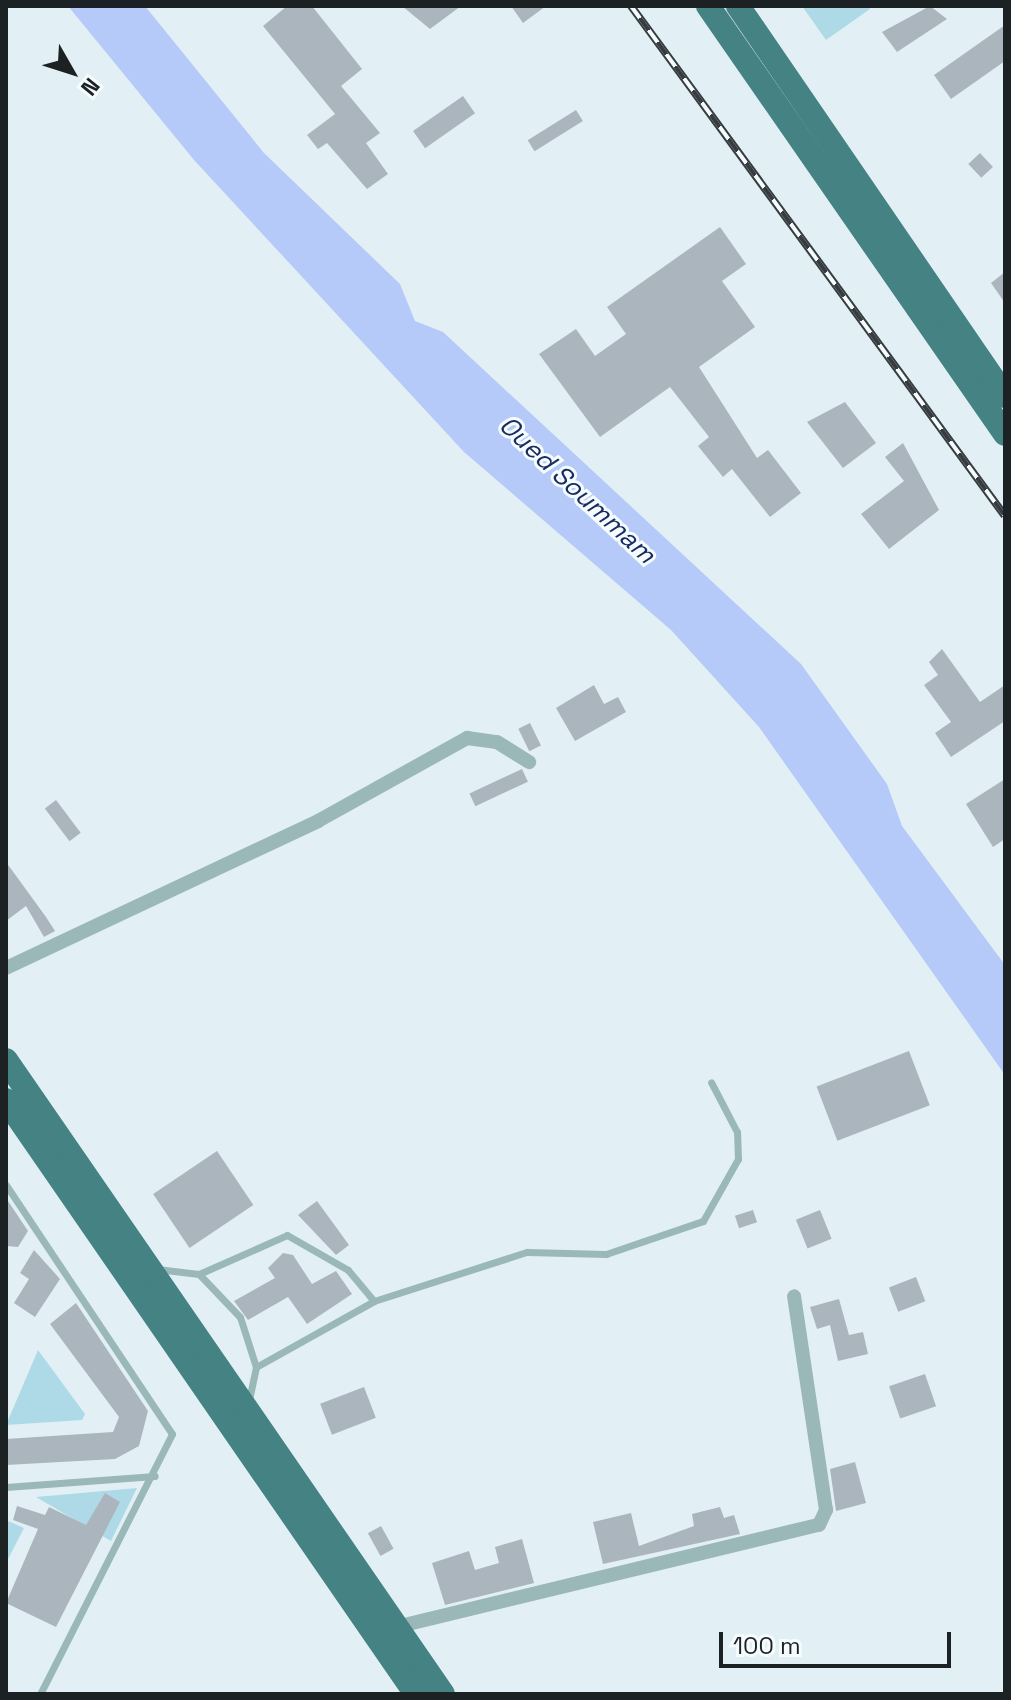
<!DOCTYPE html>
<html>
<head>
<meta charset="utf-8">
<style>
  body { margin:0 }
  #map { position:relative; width:1011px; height:1700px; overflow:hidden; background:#e2f0f5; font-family:"Space Grotesk",sans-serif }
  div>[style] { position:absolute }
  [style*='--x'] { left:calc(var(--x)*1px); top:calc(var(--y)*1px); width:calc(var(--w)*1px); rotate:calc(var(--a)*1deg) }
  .green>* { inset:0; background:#aedae8 }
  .water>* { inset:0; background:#b5caf8 }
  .building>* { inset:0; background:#abb5be; transform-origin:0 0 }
  .service>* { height:7px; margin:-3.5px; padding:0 3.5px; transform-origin:3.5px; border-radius:3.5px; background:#9bb8b8 }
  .minor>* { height:14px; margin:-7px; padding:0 7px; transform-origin:7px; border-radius:7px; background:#9bb8b8 }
  .trunk>* { height:24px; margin:-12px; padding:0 12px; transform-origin:12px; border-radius:12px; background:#448284 }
  .rail>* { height:8px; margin-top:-4px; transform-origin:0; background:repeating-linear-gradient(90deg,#f6fcfe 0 15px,#363c3f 0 30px); box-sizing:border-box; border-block:2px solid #363c3f }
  span { translate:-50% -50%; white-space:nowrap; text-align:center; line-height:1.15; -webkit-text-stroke:6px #f6fcfe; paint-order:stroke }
  .water-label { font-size:26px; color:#182c62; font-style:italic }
  .frame { position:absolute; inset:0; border:8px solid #1c2123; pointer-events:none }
  .north { position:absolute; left:32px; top:32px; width:80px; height:80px; -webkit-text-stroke:6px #f6fcfe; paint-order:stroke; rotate:129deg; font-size:22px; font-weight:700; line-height:32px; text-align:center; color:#1c2123 }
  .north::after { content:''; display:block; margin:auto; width:28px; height:36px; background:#1c2123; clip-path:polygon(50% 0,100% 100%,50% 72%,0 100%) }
  .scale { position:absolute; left:719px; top:1632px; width:232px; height:36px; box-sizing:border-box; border:4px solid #1c2123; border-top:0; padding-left:10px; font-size:24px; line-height:28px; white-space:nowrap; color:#1c2123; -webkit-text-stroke:6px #f6fcfe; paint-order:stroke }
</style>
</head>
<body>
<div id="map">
  <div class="green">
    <i style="clip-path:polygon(802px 6px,868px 6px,870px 9px,826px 40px)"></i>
    <i style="clip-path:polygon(38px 1350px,85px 1414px,82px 1420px,6px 1425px)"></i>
    <i style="clip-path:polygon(137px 1488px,111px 1541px,36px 1497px)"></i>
    <i style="clip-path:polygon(6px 1520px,24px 1528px,6px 1563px)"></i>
  </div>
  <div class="water">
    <i style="clip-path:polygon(68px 6px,145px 6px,264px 153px,400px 284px,415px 321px,443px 332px,801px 664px,887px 784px,902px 826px,1005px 965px,1005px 1075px,759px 727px,671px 630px,464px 452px,194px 160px)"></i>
  </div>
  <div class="building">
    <i style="clip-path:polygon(287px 6px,312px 6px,362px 69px,341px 86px,380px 133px,366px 143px,388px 174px,367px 189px,327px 143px,318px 149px,307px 135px,335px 114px,263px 26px)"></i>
    <i style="clip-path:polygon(402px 6px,461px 6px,430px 29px)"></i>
    <i style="clip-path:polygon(511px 6px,546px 6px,523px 23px)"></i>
    <i style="clip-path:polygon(930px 6px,947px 19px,897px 52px,882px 32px)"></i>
    <i style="clip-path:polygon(1005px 25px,1005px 61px,951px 99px,934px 75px)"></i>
    <i style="left:463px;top:96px;width:21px;height:61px;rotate:55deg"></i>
    <i style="left:576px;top:110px;width:13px;height:57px;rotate:58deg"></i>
    <i style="left:980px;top:153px;width:19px;height:16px;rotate:47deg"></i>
    <i style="clip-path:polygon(720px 227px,746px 264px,722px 281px,755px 327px,699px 367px,757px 458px,768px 450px,801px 493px,770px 517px,732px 469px,723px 477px,698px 446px,709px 437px,670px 387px,600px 437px,539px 354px,576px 329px,595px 356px,626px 334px,607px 307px)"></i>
    <i style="clip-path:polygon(1005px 272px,1005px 303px,991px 283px)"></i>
    <i style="clip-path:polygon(845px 402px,876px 443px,843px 468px,807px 422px)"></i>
    <i style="clip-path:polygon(903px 443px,939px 510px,889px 549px,861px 514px,904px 481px,885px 457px)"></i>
    <i style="clip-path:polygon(942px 649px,980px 702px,1005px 685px,1005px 721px,951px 757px,935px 733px,951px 722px,924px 685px,938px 675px,929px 662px)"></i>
    <i style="clip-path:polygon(594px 685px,604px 704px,618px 697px,626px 712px,575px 741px,556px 708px)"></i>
    <i style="left:530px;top:723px;width:25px;height:13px;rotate:64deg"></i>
    <i style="left:522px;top:769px;width:14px;height:58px;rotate:65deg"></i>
    <i style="clip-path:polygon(1005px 779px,1005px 839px,993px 847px,966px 804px)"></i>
    <i style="left:56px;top:800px;width:41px;height:14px;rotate:53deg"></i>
    <i style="clip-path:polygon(6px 862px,46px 917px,55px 931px,44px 937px,26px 906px,6px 921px)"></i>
    <i style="left:909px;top:1051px;width:58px;height:99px;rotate:69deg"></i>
    <i style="left:217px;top:1151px;width:65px;height:77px;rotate:56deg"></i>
    <i style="clip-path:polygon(6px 1198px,28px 1231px,18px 1247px,6px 1246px)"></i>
    <i style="clip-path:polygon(317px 1201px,349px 1245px,336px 1255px,298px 1215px)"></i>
    <i style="left:753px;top:1210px;width:13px;height:19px;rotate:72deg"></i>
    <i style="left:820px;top:1210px;width:31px;height:26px;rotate:68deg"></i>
    <i style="clip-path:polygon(34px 1250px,60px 1279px,35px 1317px,14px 1303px,29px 1279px,20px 1273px)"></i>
    <i style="clip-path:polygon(283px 1253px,293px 1255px,312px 1284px,336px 1271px,352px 1294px,307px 1324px,288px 1297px,248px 1320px,234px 1301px,275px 1278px,268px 1268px)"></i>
    <i style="left:916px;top:1277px;width:26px;height:29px;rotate:69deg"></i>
    <i style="clip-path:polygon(839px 1299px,849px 1335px,863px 1332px,868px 1354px,838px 1361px,830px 1325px,817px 1329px,810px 1307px)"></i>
    <i style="clip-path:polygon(76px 1303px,148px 1411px,139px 1446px,115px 1459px,6px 1465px,6px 1439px,113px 1432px,119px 1417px,50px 1324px)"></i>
    <i style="left:925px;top:1374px;width:34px;height:38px;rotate:71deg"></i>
    <i style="left:364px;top:1387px;width:33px;height:47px;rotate:69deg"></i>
    <i style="clip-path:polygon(855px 1462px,866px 1503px,836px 1511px,830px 1469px)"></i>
    <i style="clip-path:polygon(105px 1493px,120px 1502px,56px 1627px,6px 1603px,38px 1529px,13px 1520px,17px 1506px,45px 1515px,49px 1507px,86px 1525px)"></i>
    <i style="clip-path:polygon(720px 1507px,724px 1518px,734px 1515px,740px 1534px,603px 1564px,593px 1522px,631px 1513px,639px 1546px,694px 1526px,692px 1514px)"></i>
    <i style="left:381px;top:1526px;width:26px;height:15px;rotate:61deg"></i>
    <i style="clip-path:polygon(522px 1539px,534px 1583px,445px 1605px,432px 1563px,469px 1551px,475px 1570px,499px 1563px,495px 1547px)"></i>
  </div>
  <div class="service">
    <i style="--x:6;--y:1185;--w:299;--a:56.3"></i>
    <i style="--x:172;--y:1434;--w:292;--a:116.9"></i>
    <i style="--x:157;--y:1269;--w:42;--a:6.8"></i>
    <i style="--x:199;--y:1274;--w:59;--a:46.4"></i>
    <i style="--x:240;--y:1317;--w:52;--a:72.3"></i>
    <i style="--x:256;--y:1367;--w:33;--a:102"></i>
    <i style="--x:199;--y:1274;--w:96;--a:-23.9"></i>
    <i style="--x:287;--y:1235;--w:70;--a:29.8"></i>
    <i style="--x:348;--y:1270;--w:40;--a:50"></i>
    <i style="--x:256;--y:1367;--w:135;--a:-29.2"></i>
    <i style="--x:374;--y:1301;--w:161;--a:-17.8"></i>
    <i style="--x:527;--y:1252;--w:79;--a:1.5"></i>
    <i style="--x:606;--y:1254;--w:102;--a:-18.8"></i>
    <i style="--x:703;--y:1221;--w:71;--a:-60.6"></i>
    <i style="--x:738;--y:1159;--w:27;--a:-92"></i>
    <i style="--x:737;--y:1132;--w:56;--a:-117.5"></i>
    <i style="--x:6;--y:1487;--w:149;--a:-4.2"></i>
  </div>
  <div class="minor">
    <i style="--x:6;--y:968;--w:345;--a:-25.2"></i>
    <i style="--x:318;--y:821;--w:171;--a:-29.1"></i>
    <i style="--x:467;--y:738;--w:30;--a:8"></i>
    <i style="--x:497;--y:742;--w:38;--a:32"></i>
    <i style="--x:396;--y:1627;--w:435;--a:-13.6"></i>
    <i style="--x:819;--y:1525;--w:17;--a:-65"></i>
    <i style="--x:826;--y:1510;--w:216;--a:-98.5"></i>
  </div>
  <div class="trunk">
    <i style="--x:708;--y:6;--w:521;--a:55.24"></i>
    <i style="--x:738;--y:6;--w:473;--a:55.6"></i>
    <i style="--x:6;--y:1060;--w:770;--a:55.42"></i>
    <i style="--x:6;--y:1100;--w:722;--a:55.39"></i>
  </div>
  <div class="rail">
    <i style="--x:631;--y:6;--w:632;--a:53.75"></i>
  </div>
  <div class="water-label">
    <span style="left:577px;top:490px;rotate:43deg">Oued Soummam</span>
  </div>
  <div class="frame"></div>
  <div class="north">N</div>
  <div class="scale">100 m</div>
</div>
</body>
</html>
